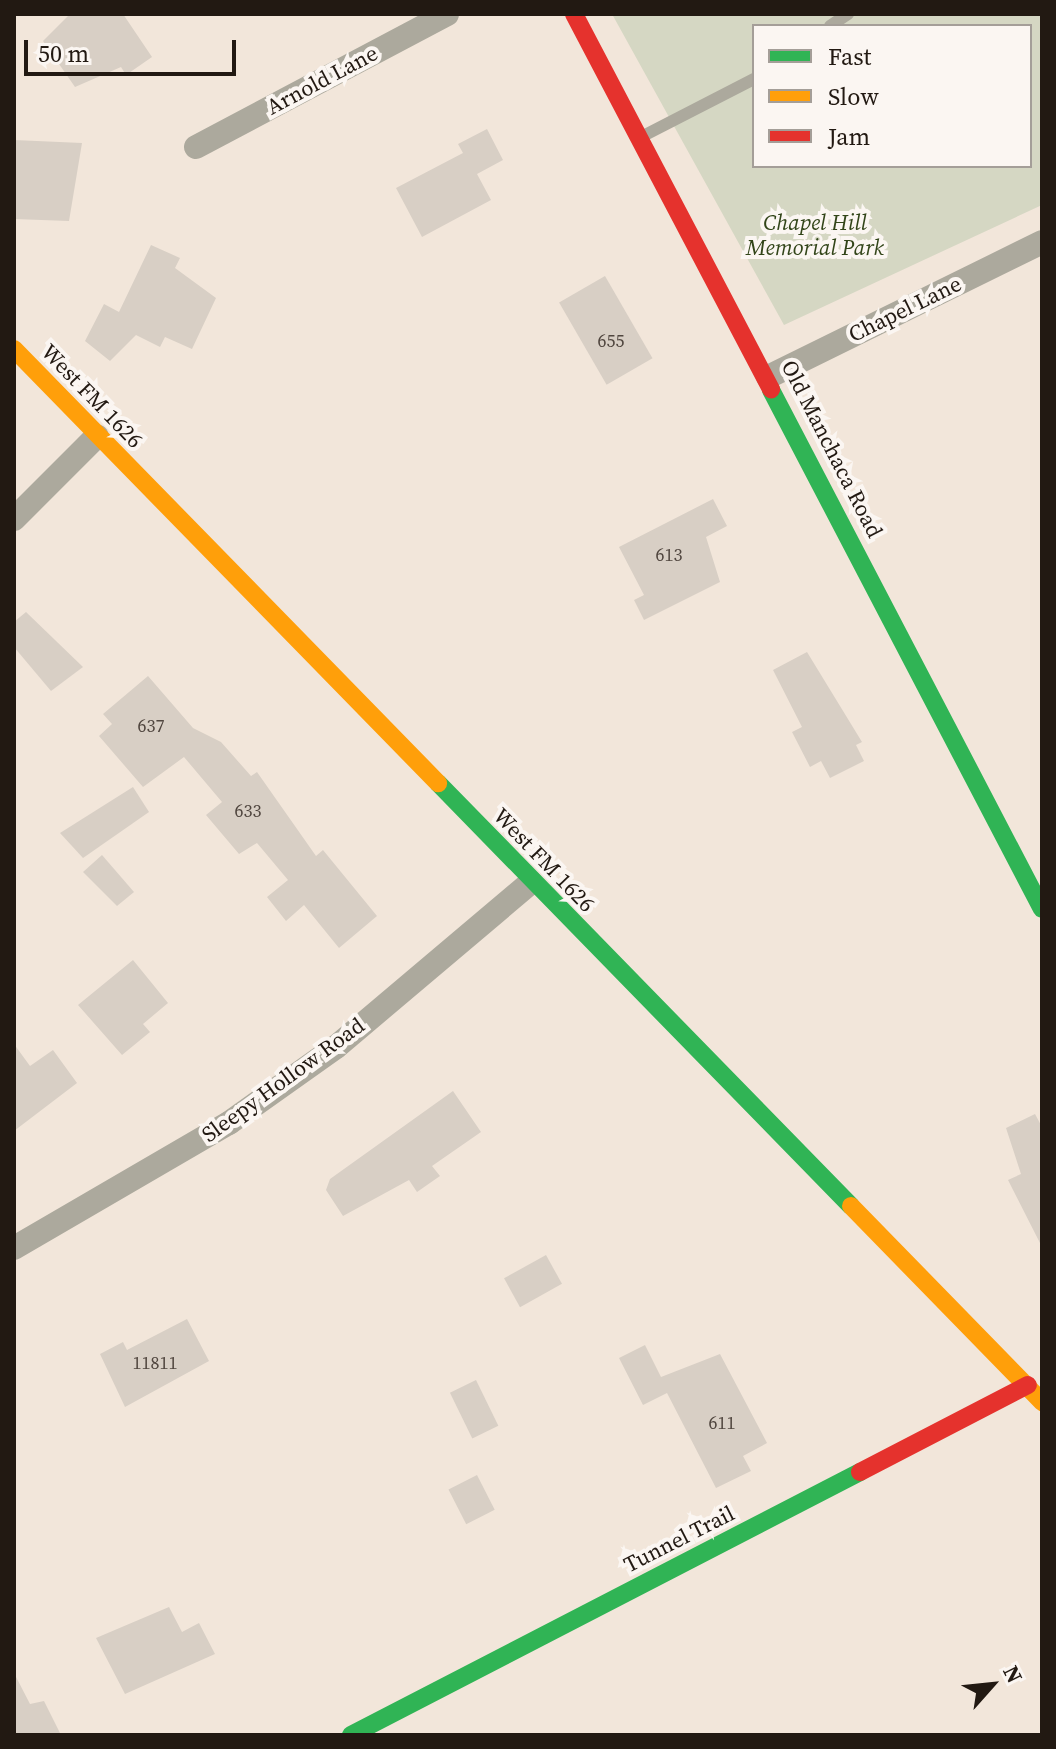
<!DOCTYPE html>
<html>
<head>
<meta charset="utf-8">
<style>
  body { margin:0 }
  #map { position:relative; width:1056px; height:1749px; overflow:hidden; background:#f2e6da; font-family:"Source Serif 4",serif }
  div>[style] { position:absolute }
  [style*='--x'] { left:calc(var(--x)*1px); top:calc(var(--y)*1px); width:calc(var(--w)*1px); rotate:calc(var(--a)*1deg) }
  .green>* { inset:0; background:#d5d7c3 }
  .building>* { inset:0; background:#d8cfc5; transform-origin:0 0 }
  .lane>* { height:12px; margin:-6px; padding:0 6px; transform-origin:6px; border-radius:6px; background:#aca99d }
  .street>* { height:24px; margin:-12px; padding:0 12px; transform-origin:12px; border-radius:12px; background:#aca99d }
  .fast>* { height:18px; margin:-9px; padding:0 9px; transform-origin:9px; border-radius:9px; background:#30b455 }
  .slow>* { height:18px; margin:-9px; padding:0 9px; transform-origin:9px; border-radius:9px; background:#ff9f0a }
  .jam>* { height:18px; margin:-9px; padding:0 9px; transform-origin:9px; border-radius:9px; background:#e5322d }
  span { translate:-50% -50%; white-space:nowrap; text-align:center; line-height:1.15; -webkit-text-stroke:8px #fbf6f2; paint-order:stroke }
  .number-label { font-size:18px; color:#50463f }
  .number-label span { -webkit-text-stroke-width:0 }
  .street-label { font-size:22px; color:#221912 }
  .park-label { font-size:22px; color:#324519; font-style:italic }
  .frame { position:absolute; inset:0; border:16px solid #221912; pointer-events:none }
  .legend { position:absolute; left:752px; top:24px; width:280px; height:144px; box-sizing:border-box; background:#fbf6f2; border:2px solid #a49e98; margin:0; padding:10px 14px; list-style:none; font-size:24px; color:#221912 }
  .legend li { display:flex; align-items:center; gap:16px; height:40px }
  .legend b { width:40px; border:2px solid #a49e98 }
  .north { position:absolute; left:952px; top:1645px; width:80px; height:80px; -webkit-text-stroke:6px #fbf6f2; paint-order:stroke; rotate:63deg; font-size:22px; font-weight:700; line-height:32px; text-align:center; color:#221912 }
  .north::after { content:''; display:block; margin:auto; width:28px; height:36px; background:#221912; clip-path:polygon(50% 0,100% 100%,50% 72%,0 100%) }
  .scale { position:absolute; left:24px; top:40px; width:212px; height:36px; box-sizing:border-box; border:4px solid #221912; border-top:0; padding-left:10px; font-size:24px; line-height:28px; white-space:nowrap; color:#221912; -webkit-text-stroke:6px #fbf6f2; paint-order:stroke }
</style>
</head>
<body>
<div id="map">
  <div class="green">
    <i style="clip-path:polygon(evenodd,612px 14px,1042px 14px,1042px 205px,784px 325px,612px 14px,754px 26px,1030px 26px,1030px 166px,754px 166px,754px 26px)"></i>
  </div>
  <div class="building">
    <i style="clip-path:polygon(70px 14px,123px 14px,152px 57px,126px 75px,121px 67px,75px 87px,43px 41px)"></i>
    <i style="clip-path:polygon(487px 129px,503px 160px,477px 174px,491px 200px,422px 237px,396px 188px,463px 153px,458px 144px)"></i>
    <i style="clip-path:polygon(14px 140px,82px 143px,69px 221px,14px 219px)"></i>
    <i style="clip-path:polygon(151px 245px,180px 258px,175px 268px,216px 298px,192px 349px,165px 337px,160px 347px,136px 335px,110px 361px,85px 341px,104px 304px,119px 312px)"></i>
    <i style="left:605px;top:276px;width:95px;height:53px;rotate:60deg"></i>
    <i style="clip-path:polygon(713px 499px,727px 526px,706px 537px,720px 582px,644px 620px,634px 600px,644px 595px,619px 547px)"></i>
    <i style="clip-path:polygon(26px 612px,83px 667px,51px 691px,14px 647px,14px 622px)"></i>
    <i style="clip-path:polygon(807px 652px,862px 742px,856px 745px,864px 761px,830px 778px,821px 761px,810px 767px,792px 732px,802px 727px,773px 670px)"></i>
    <i style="clip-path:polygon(148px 676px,193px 728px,221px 742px,251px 776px,257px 772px,316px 856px,323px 850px,377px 916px,339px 948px,304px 905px,286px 921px,267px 897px,288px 880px,257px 843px,239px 854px,206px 815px,222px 802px,184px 757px,143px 787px,99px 736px,112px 724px,103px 714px)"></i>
    <i style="clip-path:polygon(133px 787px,149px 812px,83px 858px,60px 833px)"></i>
    <i style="clip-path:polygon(102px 855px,134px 892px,117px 906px,83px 872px)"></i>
    <i style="clip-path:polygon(133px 960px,168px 1003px,143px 1024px,150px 1032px,122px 1055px,78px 1005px)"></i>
    <i style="clip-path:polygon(14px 1044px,30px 1066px,53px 1050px,77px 1083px,14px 1131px)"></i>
    <i style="clip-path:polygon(453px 1091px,481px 1132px,432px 1166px,440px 1176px,417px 1192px,409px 1180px,343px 1216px,326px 1190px,330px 1179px)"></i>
    <i style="clip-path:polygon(1035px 1114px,1042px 1127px,1042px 1247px,1008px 1180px,1021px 1174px,1006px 1128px)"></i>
    <i style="left:546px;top:1255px;width:33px;height:48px;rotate:61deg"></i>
    <i style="clip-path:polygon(187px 1319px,209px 1361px,125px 1407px,100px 1354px,123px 1342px,127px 1350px)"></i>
    <i style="clip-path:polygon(645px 1345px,661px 1377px,720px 1354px,767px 1443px,743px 1456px,751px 1471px,716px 1488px,667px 1393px,643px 1405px,619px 1358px)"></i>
    <i style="left:476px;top:1380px;width:51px;height:29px;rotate:64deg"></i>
    <i style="left:477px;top:1475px;width:39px;height:32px;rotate:63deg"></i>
    <i style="clip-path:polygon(169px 1607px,182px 1632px,199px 1623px,215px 1654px,125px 1694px,96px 1638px)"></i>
    <i style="clip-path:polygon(14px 1673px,30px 1704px,44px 1701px,61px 1735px,14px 1735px)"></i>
  </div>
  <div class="lane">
    <i style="--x:830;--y:26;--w:22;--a:-34"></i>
    <i style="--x:643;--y:136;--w:125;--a:-27.2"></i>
  </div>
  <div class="street">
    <i style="--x:196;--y:147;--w:284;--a:-27.9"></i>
    <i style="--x:768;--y:377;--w:305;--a:-26.2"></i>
    <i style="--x:14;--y:519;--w:117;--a:-45"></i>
    <i style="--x:14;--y:1248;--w:249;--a:-30.2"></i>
    <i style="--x:229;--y:1123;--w:131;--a:-35.4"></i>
    <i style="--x:336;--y:1047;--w:255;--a:-40.2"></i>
  </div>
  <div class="fast">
    <i style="--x:771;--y:390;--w:585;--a:62.43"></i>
    <i style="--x:438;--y:783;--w:591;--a:45.69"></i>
    <i style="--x:351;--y:1735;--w:573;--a:-27.33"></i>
  </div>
  <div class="slow">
    <i style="--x:14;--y:349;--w:607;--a:45.67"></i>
    <i style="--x:851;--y:1206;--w:274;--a:45.7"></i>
  </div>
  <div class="jam">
    <i style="--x:574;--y:14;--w:424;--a:62.3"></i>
    <i style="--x:860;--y:1472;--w:189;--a:-27.4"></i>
  </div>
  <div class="number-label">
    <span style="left:611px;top:341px">655</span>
    <span style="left:669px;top:555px">613</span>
    <span style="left:151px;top:726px">637</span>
    <span style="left:248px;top:811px">633</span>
    <span style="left:155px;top:1363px">11811</span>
    <span style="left:722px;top:1423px">611</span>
  </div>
  <div class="street-label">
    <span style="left:322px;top:80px;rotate:-28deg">Arnold Lane</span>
    <span style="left:905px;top:309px;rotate:-26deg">Chapel Lane</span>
    <span style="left:92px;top:396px;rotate:46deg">West FM 1626</span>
    <span style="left:832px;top:449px;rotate:63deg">Old Manchaca Road</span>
    <span style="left:544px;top:860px;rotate:46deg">West FM 1626</span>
    <span style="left:283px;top:1080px;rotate:-36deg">Sleepy Hollow Road</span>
    <span style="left:679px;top:1539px;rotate:-27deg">Tunnel Trail</span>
  </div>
  <div class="park-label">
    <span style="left:815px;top:235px">Chapel Hill<br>Memorial Park</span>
  </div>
  <div class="frame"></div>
  <ul class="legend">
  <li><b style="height:10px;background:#30b455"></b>Fast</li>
  <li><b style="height:10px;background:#ff9f0a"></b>Slow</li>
  <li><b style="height:10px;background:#e5322d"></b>Jam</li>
  </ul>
  <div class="north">N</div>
  <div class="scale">50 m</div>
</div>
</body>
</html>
